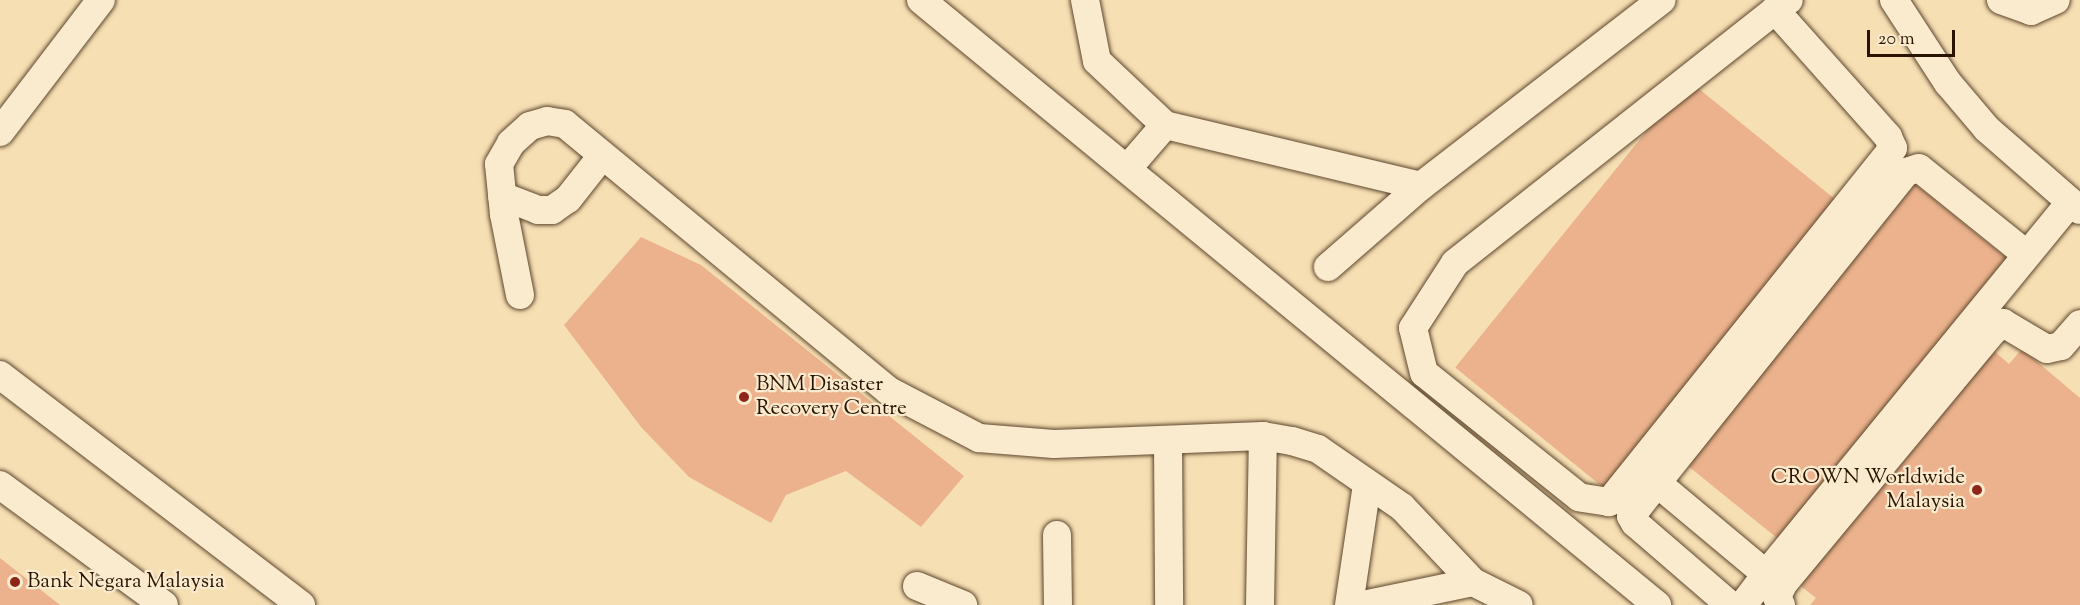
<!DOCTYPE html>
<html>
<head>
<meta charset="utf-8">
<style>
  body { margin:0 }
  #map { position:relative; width:2080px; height:605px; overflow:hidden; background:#f7dfb4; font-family:"Sorts Mill Goudy",serif }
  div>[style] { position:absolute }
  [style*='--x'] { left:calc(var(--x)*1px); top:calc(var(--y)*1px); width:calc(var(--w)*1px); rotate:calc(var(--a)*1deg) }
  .building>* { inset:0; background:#ebb28d; transform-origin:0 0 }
  .roads { filter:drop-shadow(0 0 2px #5d472d) drop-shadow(0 0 2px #5d472d) }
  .minor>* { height:28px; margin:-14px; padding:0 14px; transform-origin:14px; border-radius:14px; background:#faeace }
  .dots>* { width:16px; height:16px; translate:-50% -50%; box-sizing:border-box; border:3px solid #faeace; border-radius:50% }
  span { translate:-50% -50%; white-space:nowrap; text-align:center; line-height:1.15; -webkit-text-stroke:4.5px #faeace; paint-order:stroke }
  .poi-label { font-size:21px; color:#2a1400 }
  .left { translate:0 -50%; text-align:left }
  .right { translate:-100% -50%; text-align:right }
  .scale { position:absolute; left:1867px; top:30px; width:88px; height:27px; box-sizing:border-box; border:3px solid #2a1400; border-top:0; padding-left:8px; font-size:18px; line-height:21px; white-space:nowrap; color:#2a1400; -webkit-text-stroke:4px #faeace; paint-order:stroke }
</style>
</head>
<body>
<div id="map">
  <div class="building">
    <i style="left:1688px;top:80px;width:191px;height:370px;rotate:39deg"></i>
    <i style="left:1915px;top:184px;width:118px;height:362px;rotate:39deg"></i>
    <i style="clip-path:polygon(641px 237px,701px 265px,964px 476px,921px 527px,846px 471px,786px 495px,771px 523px,689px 477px,641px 427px,564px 325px)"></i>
    <i style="clip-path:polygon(1992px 349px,2009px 364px,2022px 349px,2080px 398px,2080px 605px,1810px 605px,1816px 598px,1797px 583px)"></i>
    <i style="clip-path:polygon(0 558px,60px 605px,0 605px)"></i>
  </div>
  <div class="roads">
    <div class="minor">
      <i style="--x:921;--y:0;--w:953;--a:39.42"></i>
      <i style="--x:1085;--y:0;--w:62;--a:78.9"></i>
      <i style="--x:1097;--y:61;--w:93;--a:43.3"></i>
      <i style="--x:1165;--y:125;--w:263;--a:13.4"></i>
      <i style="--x:1894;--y:0;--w:99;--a:57"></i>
      <i style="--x:1948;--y:83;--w:60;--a:49.7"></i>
      <i style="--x:1987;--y:129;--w:123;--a:41.1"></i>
      <i style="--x:2001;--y:0;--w:32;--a:20"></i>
      <i style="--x:2031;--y:11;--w:27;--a:-24"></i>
      <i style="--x:1775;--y:10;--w:170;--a:48.3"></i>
      <i style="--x:1888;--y:137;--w:12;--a:66"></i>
      <i style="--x:1893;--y:148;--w:454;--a:128.7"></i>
      <i style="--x:1609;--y:502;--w:30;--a:-171"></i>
      <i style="--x:1579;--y:497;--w:198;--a:-141.3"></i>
      <i style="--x:1424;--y:373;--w:46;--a:-103.7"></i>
      <i style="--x:1413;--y:328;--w:77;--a:-57.1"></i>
      <i style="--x:1455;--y:263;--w:408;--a:-38.3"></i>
      <i style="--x:1775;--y:10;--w:17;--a:-36"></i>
      <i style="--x:0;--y:132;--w:166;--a:-52.6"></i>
      <i style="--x:1127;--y:169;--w:58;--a:-49.2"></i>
      <i style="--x:502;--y:196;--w:39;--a:21"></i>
      <i style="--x:538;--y:210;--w:14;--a:0"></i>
      <i style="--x:552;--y:210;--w:19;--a:-35"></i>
      <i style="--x:568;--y:199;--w:53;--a:-51.8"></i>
      <i style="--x:2026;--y:254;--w:137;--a:-141.2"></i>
      <i style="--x:1919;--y:168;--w:14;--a:163"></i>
      <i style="--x:1906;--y:172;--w:398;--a:128.7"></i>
      <i style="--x:1657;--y:483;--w:142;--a:39.9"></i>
      <i style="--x:1766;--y:574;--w:480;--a:-50.7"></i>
      <i style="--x:1328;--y:267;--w:123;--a:-41.1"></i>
      <i style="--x:1421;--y:186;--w:304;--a:-37.7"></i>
      <i style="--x:520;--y:295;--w:83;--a:-101.2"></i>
      <i style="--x:504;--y:214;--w:50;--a:-95.7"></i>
      <i style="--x:499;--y:164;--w:24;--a:-60"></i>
      <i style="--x:511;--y:143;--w:25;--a:-42"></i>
      <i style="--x:530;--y:126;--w:18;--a:-16"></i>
      <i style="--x:547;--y:121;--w:18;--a:9"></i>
      <i style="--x:565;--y:124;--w:420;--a:39.5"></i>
      <i style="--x:889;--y:391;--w:102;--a:27.6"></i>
      <i style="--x:979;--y:438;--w:75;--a:4.6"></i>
      <i style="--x:1054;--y:444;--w:209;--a:-2.2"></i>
      <i style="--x:1263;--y:436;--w:29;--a:10"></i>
      <i style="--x:1292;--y:441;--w:27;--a:17"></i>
      <i style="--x:1318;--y:449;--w:102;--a:34.6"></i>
      <i style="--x:1402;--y:507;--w:103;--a:46.6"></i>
      <i style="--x:1473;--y:582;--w:51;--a:26.6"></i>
      <i style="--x:0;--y:375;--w:379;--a:37.4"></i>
      <i style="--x:1168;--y:442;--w:163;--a:89.6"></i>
      <i style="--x:1657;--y:483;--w:42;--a:128.2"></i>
      <i style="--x:1631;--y:516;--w:8;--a:60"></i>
      <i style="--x:1635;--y:523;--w:125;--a:40.8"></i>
      <i style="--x:0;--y:485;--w:203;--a:36.2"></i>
      <i style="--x:1057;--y:535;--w:70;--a:89.2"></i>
      <i style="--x:917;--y:586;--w:50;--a:22.4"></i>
      <i style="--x:1260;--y:605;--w:169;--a:-89"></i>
      <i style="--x:1349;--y:605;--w:122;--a:-81.5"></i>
      <i style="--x:1363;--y:605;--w:112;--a:-11.8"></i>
      <i style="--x:1743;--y:605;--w:39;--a:-53"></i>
      <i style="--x:1781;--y:605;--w:9;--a:-117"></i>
      <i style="--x:1777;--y:597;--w:14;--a:-65"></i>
      <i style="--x:1783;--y:584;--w:329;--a:-50.3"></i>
      <i style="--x:1993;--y:331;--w:13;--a:-39"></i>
      <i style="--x:2003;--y:323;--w:51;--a:30.6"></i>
      <i style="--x:2047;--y:349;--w:14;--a:-12"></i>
      <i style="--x:2061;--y:346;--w:29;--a:-49"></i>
    </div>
  </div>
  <div class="dots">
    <i style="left:744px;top:397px;background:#8f2418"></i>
    <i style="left:1977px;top:490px;background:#8f2418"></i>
    <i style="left:15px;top:582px;background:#8f2418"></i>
  </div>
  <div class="poi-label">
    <span class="left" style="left:756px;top:397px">BNM Disaster<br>Recovery Centre</span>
    <span class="right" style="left:1965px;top:490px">CROWN Worldwide<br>Malaysia</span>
    <span class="left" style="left:27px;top:582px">Bank Negara Malaysia</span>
  </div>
  <div class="scale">20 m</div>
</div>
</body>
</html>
